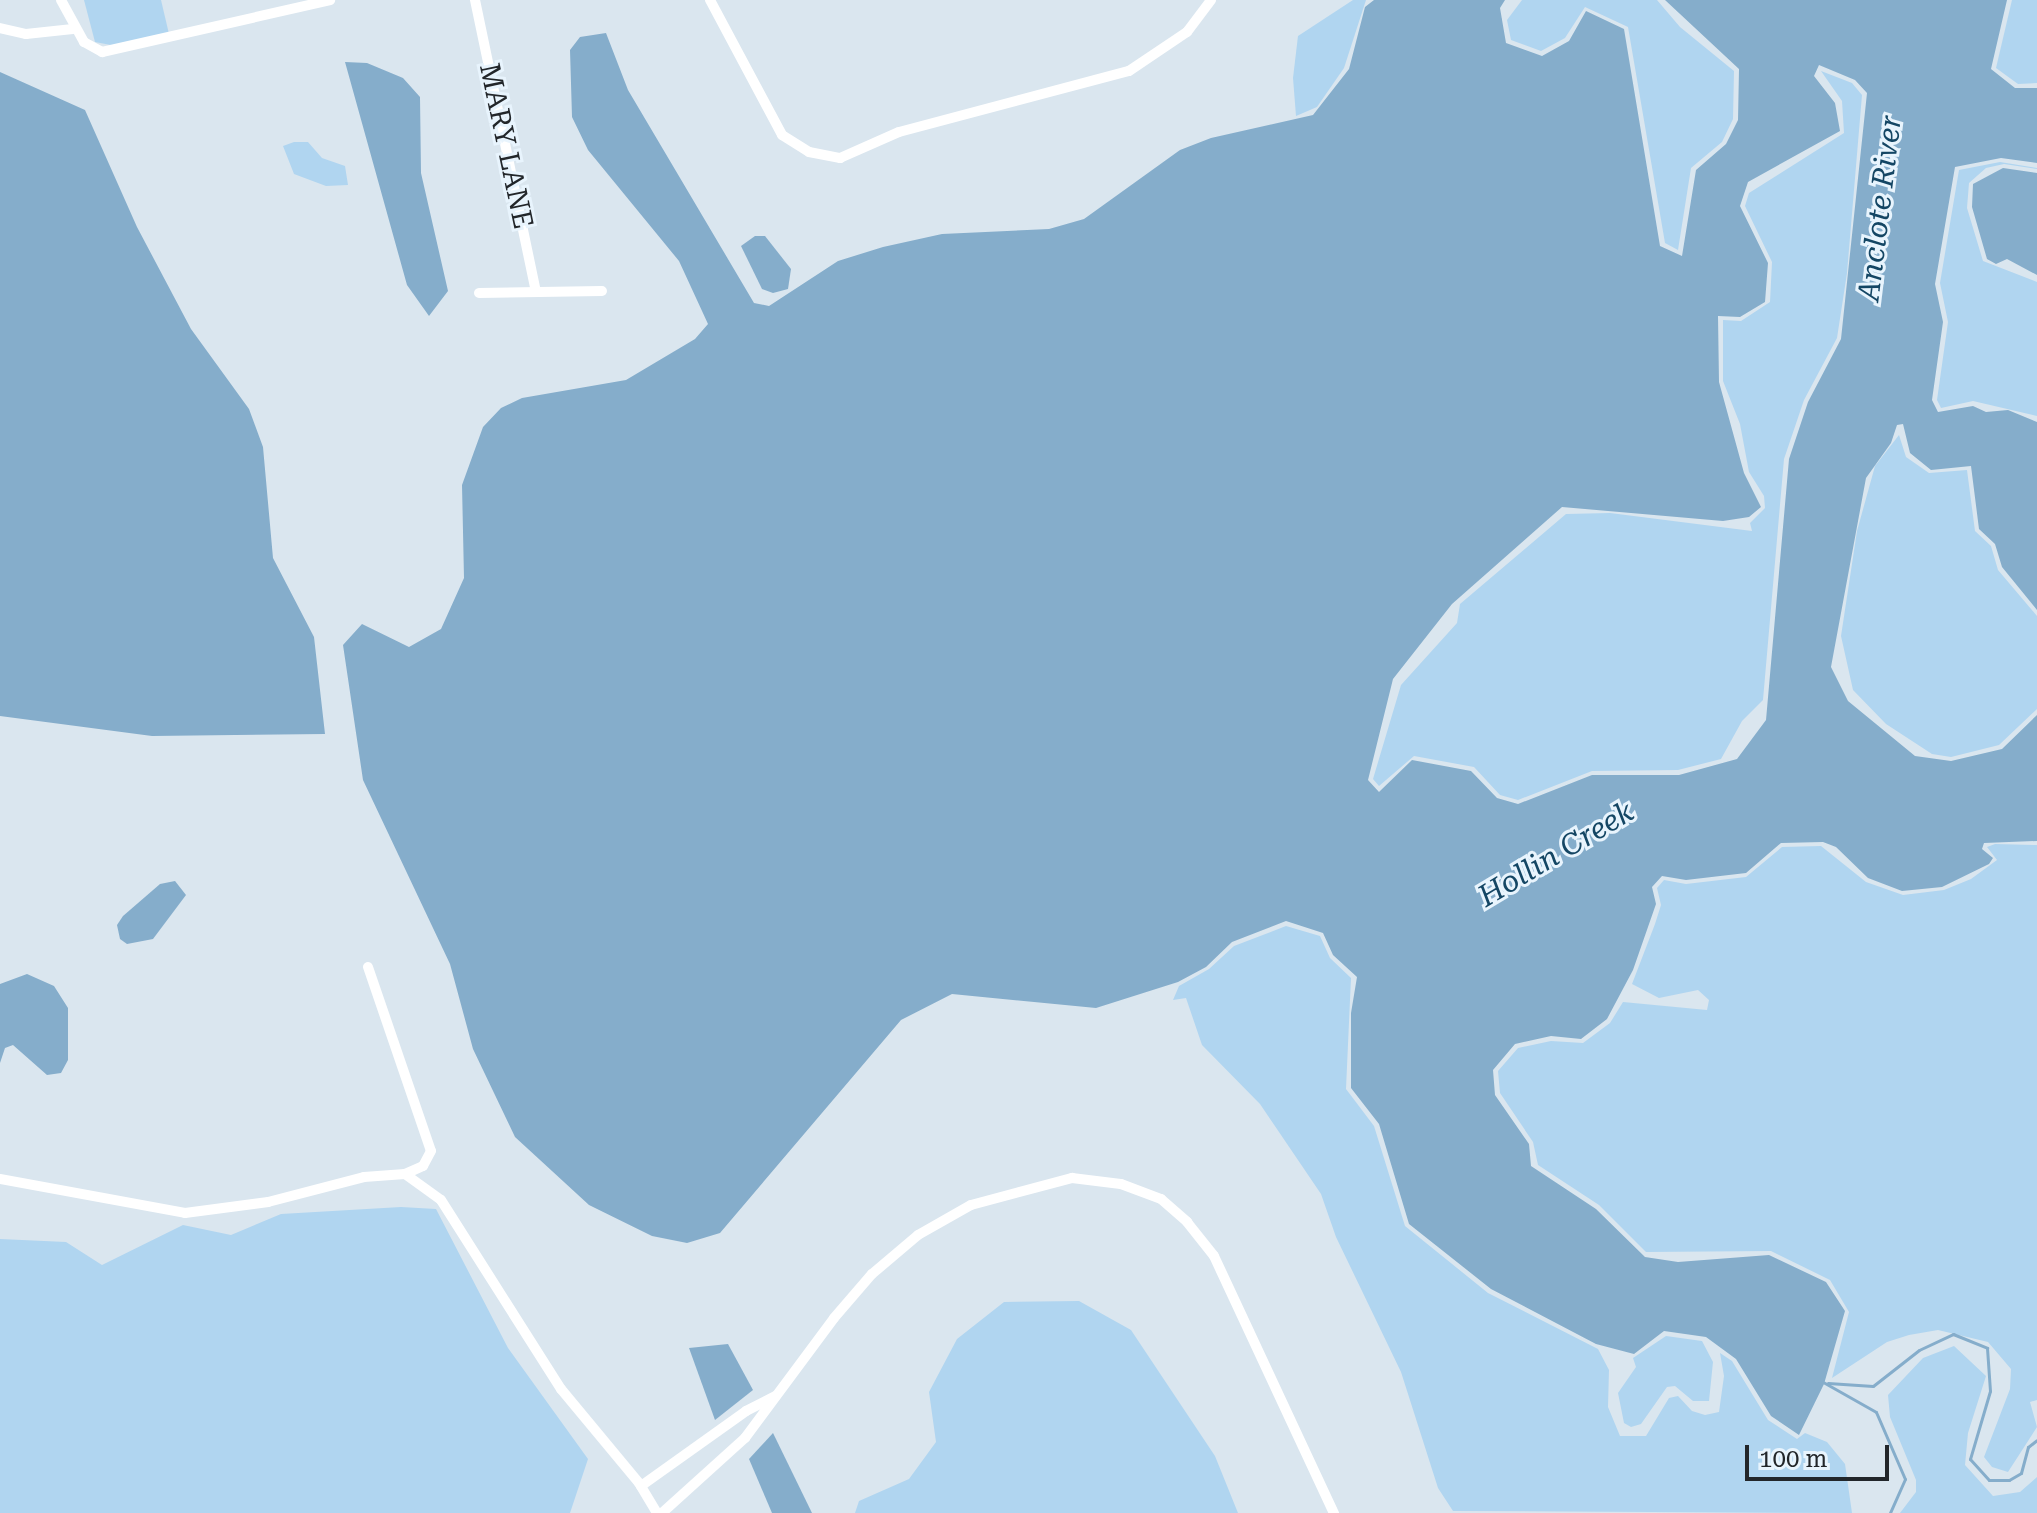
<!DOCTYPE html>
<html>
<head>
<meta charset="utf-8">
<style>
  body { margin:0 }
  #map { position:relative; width:2037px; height:1513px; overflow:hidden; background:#dae6ef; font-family:"Roboto Serif",serif }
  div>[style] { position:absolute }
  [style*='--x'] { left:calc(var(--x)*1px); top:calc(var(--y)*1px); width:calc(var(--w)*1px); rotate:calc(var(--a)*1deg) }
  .green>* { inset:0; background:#b0d5f0 }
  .water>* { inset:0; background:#85adcb }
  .stream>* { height:3px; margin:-1.5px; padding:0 1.5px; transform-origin:1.5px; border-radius:1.5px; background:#85adcb }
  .minor>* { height:10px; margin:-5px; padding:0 5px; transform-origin:5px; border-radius:5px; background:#fff }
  span { translate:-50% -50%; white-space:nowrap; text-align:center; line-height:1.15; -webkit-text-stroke:6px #e8f4fd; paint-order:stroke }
  .street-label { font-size:28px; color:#22262a }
  .water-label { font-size:30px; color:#144664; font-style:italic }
  .scale { position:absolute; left:1745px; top:1445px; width:144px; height:36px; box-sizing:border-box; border:4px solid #22262a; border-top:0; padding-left:10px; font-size:24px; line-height:28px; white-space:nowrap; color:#22262a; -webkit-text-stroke:6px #e8f4fd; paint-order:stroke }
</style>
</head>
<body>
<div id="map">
  <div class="green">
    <i style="clip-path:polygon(84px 0,161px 0,169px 34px,116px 46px,95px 42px)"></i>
    <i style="clip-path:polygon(1353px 0,1366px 0,1344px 68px,1317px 107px,1296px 116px,1293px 78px,1298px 36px)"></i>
    <i style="clip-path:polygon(1522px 0,1657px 0,1680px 27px,1734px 71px,1733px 119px,1722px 142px,1691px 168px,1678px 250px,1665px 243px,1628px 27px,1585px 7px,1565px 38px,1541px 51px,1511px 40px,1507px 20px)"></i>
    <i style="clip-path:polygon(2012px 0,2037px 0,2037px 83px,2018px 84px,1996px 68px)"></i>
    <i style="clip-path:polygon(1821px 71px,1852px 83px,1862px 95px,1847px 273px,1837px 338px,1804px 400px,1784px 459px,1763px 700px,1742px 721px,1721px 759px,1678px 770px,1592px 771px,1518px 800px,1500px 795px,1474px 767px,1414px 756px,1379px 786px,1373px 779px,1401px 685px,1457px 623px,1460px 604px,1566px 514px,1610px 513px,1752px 531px,1750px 523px,1765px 508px,1764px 496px,1749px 472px,1740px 424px,1723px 381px,1723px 320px,1741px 321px,1770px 302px,1772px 262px,1745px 206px,1749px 193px,1844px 133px,1842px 101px)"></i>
    <i style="clip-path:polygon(294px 142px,308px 142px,322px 158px,345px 166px,348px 185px,326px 186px,294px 174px,283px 146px)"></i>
    <i style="clip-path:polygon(2000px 162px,2037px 168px,2037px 169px,2004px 164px,1986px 168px,1969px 183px,1967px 208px,1983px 261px,2037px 282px,2037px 416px,1973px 401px,1941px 408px,1937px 400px,1948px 322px,1940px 283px,1959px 170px)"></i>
    <i style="clip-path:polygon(1899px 435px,1906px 457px,1929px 473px,1967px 470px,1975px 531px,1991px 546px,1998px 570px,2037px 616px,2037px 709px,1999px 745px,1951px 757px,1932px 754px,1886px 724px,1853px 690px,1841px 636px,1857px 531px,1875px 466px)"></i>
    <i style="clip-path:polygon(1995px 844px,2037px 845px,2037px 1400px,2030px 1402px,2037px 1427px,2008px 1472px,1992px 1467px,1984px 1457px,2010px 1389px,2011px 1369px,1988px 1342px,1938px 1330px,1909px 1335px,1887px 1342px,1832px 1378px,1849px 1312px,1830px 1280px,1771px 1251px,1646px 1252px,1599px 1205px,1538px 1165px,1533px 1142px,1500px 1093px,1498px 1071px,1518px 1048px,1551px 1041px,1583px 1043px,1610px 1023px,1623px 1002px,1707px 1010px,1709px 1000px,1698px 990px,1659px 998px,1632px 984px,1655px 924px,1661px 905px,1657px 888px,1664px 880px,1686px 884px,1746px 877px,1782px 847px,1821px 846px,1866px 882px,1903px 895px,1944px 890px,1971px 879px,1997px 860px,1987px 847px)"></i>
    <i style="clip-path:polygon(1286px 926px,1320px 936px,1330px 958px,1351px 978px,1346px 1089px,1374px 1126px,1405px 1226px,1488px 1293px,1598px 1349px,1609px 1370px,1608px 1407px,1620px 1436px,1646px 1436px,1669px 1398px,1678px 1396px,1692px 1411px,1705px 1415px,1719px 1412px,1724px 1376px,1720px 1353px,1732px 1361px,1768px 1420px,1797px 1439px,1805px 1433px,1827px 1442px,1845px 1464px,1852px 1513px,1453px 1511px,1438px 1488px,1401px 1372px,1336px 1237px,1321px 1194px,1260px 1104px,1202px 1045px,1186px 998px,1173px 1000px,1179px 986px,1209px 969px,1234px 946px)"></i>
    <i style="clip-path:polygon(401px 1207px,436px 1209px,508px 1348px,588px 1459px,570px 1513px,0 1513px,0 1239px,66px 1242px,102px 1265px,183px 1225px,231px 1235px,281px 1214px)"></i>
    <i style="clip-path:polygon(1079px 1301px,1131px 1330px,1215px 1456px,1238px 1513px,855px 1513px,859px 1501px,909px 1479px,936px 1442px,929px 1392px,957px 1339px,1004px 1302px)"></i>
    <i style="clip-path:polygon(1666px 1336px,1702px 1341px,1713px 1362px,1709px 1401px,1693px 1401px,1675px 1386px,1667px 1387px,1641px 1424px,1631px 1427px,1624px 1423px,1618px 1393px,1636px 1367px,1633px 1358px)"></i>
    <i style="clip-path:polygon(1954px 1346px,1986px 1376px,1968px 1433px,1965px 1465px,1993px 1496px,2020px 1492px,2037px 1477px,2037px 1513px,1900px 1513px,1916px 1492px,1916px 1480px,1890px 1417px,1888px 1395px,1923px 1358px)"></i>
  </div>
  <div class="water">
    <i style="clip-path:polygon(evenodd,1374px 0,1505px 0,1500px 8px,1506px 43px,1542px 56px,1569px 41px,1586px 11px,1624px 29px,1660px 246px,1682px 256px,1696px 170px,1726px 144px,1738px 120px,1739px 69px,1665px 0,2007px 0,1991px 69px,2015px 88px,2037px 88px,2037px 163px,2001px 158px,1955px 167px,1935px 284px,1943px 322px,1932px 400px,1938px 412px,1973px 406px,1986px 412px,2008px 410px,2037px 422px,2037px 610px,2002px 567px,1995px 544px,1979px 529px,1971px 466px,1931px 470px,1910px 453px,1903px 424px,1897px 425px,1891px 443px,1866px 478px,1831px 667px,1848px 701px,1915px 756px,1951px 761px,2002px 749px,2037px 715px,2037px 841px,1984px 843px,1982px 849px,1993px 858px,1989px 864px,1942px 887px,1902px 891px,1868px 878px,1836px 847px,1823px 842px,1781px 843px,1746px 873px,1686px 880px,1662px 876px,1652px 887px,1656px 904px,1633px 970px,1607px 1019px,1581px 1039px,1551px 1036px,1515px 1044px,1493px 1070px,1495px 1095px,1529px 1144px,1531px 1166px,1596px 1209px,1645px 1257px,1678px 1262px,1769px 1255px,1826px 1282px,1845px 1311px,1824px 1384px,1799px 1435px,1771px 1416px,1736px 1359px,1706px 1337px,1664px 1331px,1634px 1354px,1596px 1344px,1491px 1289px,1409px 1224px,1379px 1124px,1351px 1088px,1351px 1013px,1357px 977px,1333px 955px,1323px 933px,1286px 921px,1232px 942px,1206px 967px,1178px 982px,1096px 1008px,952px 994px,901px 1020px,720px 1233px,687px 1243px,652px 1236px,589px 1205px,515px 1137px,473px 1049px,450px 964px,363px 780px,343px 645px,362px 624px,409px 647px,441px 629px,464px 578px,462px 485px,483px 427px,501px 408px,522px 398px,626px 380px,695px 339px,708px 324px,679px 261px,588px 150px,572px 117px,570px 50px,580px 37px,606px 33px,628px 90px,754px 303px,769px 306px,838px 261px,883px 247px,942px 234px,1049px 229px,1084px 219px,1180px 150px,1211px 138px,1313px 115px,1349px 69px,1365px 7px,1374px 0,1819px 65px,1855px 80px,1867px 93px,1841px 339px,1808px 402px,1789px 459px,1766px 720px,1737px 759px,1679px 775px,1592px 775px,1518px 804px,1497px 798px,1471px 771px,1412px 760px,1379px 792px,1368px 780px,1393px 679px,1452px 604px,1562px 507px,1723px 521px,1749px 517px,1761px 507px,1744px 473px,1719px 382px,1718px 316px,1740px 317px,1765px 302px,1768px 263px,1740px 206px,1748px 182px,1840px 131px,1835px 103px,1814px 76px,1819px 65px)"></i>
    <i style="clip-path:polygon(345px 62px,367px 63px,403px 78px,420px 97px,421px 173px,448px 291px,429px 316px,407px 285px)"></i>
    <i style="clip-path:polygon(0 72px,85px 110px,137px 227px,191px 329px,249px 409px,263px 447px,273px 558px,314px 637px,325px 734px,152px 736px,0 716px)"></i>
    <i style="clip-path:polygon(2003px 168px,2037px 173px,2037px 275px,2007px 259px,1996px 264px,1987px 259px,1972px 207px,1973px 184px)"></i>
    <i style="clip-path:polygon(755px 236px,765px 236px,791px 269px,788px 289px,773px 293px,762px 289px,741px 246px)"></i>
    <i style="clip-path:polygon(175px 881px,186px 895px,153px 939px,127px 944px,120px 939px,117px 925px,123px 916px,160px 884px)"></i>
    <i style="clip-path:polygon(27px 974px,54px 986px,68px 1008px,68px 1060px,61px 1073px,47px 1075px,13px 1045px,5px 1048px,0 1063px,0 984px)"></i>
    <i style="clip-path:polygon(728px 1344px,753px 1390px,715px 1420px,689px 1348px)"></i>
    <i style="clip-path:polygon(773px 1433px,812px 1513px,772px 1513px,749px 1459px)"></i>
  </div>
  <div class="stream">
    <i style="--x:1823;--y:1382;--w:61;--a:29.5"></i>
    <i style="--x:1876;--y:1412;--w:73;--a:66.6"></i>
    <i style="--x:1905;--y:1479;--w:37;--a:114"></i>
    <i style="--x:1828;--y:1383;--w:45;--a:3.8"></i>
    <i style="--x:1873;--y:1386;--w:58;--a:-38"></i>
    <i style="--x:1919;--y:1350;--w:38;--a:-25"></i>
    <i style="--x:1953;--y:1334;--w:37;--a:22"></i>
    <i style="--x:1987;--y:1348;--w:43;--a:86"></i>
    <i style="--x:1990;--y:1391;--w:71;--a:106.4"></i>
    <i style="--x:1970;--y:1459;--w:28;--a:48"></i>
    <i style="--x:1989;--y:1480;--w:20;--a:0"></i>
    <i style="--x:2009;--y:1480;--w:14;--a:-30"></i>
    <i style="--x:2021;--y:1473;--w:27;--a:-75"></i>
    <i style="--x:2028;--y:1447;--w:11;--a:-38"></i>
  </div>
  <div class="minor">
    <i style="--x:61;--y:0;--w:48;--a:61.3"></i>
    <i style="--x:84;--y:42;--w:21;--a:29"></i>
    <i style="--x:102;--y:52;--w:234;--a:-12.8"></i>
    <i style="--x:475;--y:0;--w:298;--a:78.2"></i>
    <i style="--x:710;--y:0;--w:153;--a:61.9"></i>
    <i style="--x:782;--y:135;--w:32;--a:32"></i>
    <i style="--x:809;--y:152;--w:32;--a:11"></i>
    <i style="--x:840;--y:158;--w:64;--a:-23.8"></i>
    <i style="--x:899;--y:132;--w:238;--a:-14.9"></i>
    <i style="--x:1129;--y:71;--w:70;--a:-33.9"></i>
    <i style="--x:1187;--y:32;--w:40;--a:-53"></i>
    <i style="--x:0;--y:28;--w:27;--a:13"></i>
    <i style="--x:26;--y:34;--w:47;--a:-6.1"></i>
    <i style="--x:479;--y:293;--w:123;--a:-0.9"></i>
    <i style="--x:368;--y:967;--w:194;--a:71.1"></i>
    <i style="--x:431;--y:1151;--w:17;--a:118"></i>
    <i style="--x:423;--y:1166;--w:20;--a:156"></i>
    <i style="--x:0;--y:1179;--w:188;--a:10.4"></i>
    <i style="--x:185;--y:1213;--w:84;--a:-7.5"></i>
    <i style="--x:268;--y:1202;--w:99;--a:-14.6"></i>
    <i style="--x:364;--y:1177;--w:41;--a:-4.2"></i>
    <i style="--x:405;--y:1174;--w:44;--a:35.8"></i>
    <i style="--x:441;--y:1200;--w:224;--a:57.6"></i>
    <i style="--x:561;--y:1389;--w:122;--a:50.3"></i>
    <i style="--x:639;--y:1483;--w:35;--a:59"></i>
    <i style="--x:641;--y:1486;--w:129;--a:-35.5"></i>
    <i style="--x:746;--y:1411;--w:33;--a:-27"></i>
    <i style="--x:662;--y:1513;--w:112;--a:-42.1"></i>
    <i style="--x:745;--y:1438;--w:149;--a:-53.4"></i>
    <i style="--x:834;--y:1318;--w:58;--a:-49.2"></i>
    <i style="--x:872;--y:1274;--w:60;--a:-40.3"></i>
    <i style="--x:918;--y:1235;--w:61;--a:-29.5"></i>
    <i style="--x:971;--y:1205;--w:105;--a:-15"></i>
    <i style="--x:1072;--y:1178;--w:49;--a:7"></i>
    <i style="--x:1121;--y:1184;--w:43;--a:20.6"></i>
    <i style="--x:1161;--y:1199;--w:35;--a:41"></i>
    <i style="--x:1187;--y:1222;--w:43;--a:51.5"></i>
    <i style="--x:1214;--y:1256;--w:284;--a:65"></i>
  </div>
  <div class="street-label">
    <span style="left:506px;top:146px;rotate:78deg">MARY LANE</span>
  </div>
  <div class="water-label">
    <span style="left:1880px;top:208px;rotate:-83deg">Anclote River</span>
    <span style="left:1556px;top:854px;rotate:-31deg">Hollin Creek</span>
  </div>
  <div class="scale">100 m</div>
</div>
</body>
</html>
